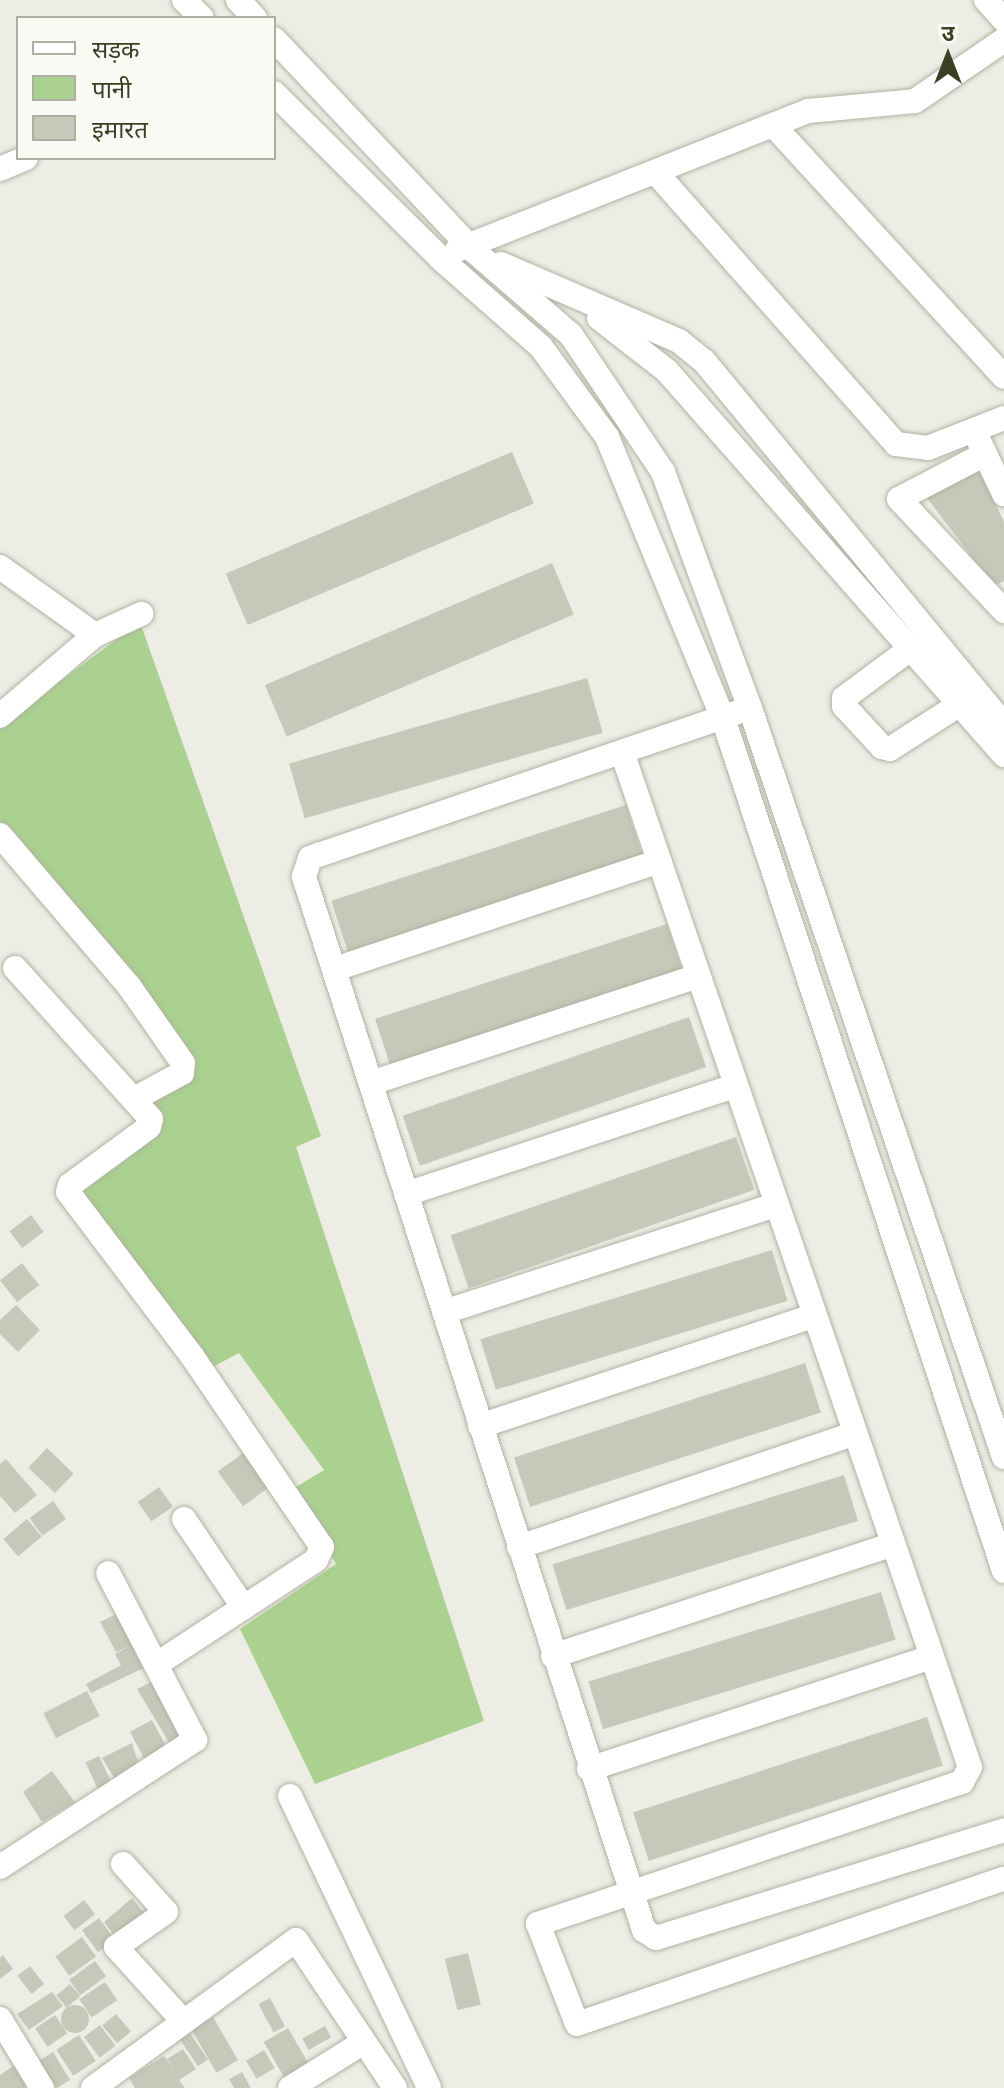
<!DOCTYPE html>
<html>
<head>
<meta charset="utf-8">
<style>
  body { margin:0 }
  #map { position:relative; width:1004px; height:2088px; overflow:hidden; background:#eeede5; font-family:"Noto Sans","Noto Sans Devanagari",sans-serif }
  div>[style] { position:absolute }
  [style*='--x'] { left:calc(var(--x)*1px); top:calc(var(--y)*1px); width:calc(var(--w)*1px); rotate:calc(var(--a)*1deg) }
  .water>* { inset:0; background:#aad18f }
  .building>* { inset:0; background:#c8c8ba; transform-origin:0 0 }
  .round { border-radius:50% }
  .roads { filter:drop-shadow(0 0 2px #b1b2a3) drop-shadow(0 0 2px #b1b2a3) }
  .minor>* { height:24px; margin:-12px; padding:0 12px; transform-origin:12px; border-radius:12px; background:#fff }
  span { translate:-50% -50%; white-space:nowrap; text-align:center; line-height:1.15; -webkit-text-stroke:8px #fafaf5; paint-order:stroke }
  .legend { position:absolute; left:16px; top:16px; width:260px; height:144px; box-sizing:border-box; background:#fafaf5; border:2px solid #aeafa1; margin:0; padding:10px 14px; list-style:none; font-size:24px; color:#3b3f24 }
  .legend li { display:flex; align-items:center; gap:16px; height:40px }
  .legend b { width:40px; border:2px solid #aeafa1 }
  .north { position:absolute; left:908px; top:16px; width:80px; height:80px; -webkit-text-stroke:6px #fafaf5; paint-order:stroke; rotate:0deg; font-size:22px; font-weight:700; line-height:32px; text-align:center; color:#3b3f24 }
  .north::after { content:''; display:block; margin:auto; width:28px; height:36px; background:#3b3f24; clip-path:polygon(50% 0,100% 100%,50% 72%,0 100%) }
</style>
</head>
<body>
<div id="map">
  <div class="water">
    <i style="clip-path:polygon(140px 622px,321px 1136px,296px 1147px,484px 1721px,315px 1784px,240px 1629px,336px 1564px,293px 1489px,324px 1470px,239px 1353px,207px 1370px,59px 1188px,158px 1117px,134px 1093px,173px 1071px,156px 1035px,0 841px,0 726px)"></i>
  </div>
  <div class="building">
    <i style="left:512px;top:452px;width:56px;height:311px;rotate:67deg"></i>
    <i style="clip-path:polygon(978px 467px,1004px 522px,1004px 581px,994px 586px,924px 494px)"></i>
    <i style="left:552px;top:563px;width:56px;height:312px;rotate:67deg"></i>
    <i style="left:587px;top:678px;width:57px;height:310px;rotate:74deg"></i>
    <i style="left:626px;top:805px;width:54px;height:310px;rotate:72deg"></i>
    <i style="left:667px;top:924px;width:49px;height:307px;rotate:72deg"></i>
    <i style="left:689px;top:1017px;width:53px;height:303px;rotate:71deg"></i>
    <i style="left:736px;top:1137px;width:56px;height:302px;rotate:71deg"></i>
    <i style="left:31px;top:1215px;width:21px;height:27px;rotate:53deg"></i>
    <i style="left:772px;top:1250px;width:53px;height:305px;rotate:73deg"></i>
    <i style="left:22px;top:1263px;width:28px;height:28px;rotate:52deg"></i>
    <i style="clip-path:polygon(16px 1305px,40px 1330px,18px 1352px,0 1334px,0 1320px)"></i>
    <i style="left:805px;top:1363px;width:52px;height:306px;rotate:72deg"></i>
    <i style="left:47px;top:1448px;width:37px;height:27px;rotate:44deg"></i>
    <i style="left:246px;top:1451px;width:43px;height:35px;rotate:54deg"></i>
    <i style="clip-path:polygon(6px 1459px,37px 1495px,15px 1513px,0 1496px,0 1464px)"></i>
    <i style="left:844px;top:1475px;width:48px;height:305px;rotate:73deg"></i>
    <i style="left:159px;top:1487px;width:24px;height:26px;rotate:55deg"></i>
    <i style="left:53px;top:1501px;width:22px;height:29px;rotate:54deg"></i>
    <i style="left:27px;top:1519px;width:23px;height:31px;rotate:50deg"></i>
    <i style="left:881px;top:1592px;width:50px;height:306px;rotate:73deg"></i>
    <i style="clip-path:polygon(118px 1613px,150px 1665px,91px 1693px,86px 1684px,121px 1665px,115px 1654px,128px 1647px,116px 1652px,100px 1622px)"></i>
    <i style="clip-path:polygon(153px 1681px,185px 1746px,176px 1754px,137px 1689px)"></i>
    <i style="left:87px;top:1691px;width:28px;height:49px;rotate:63deg"></i>
    <i style="left:927px;top:1717px;width:51px;height:309px;rotate:72deg"></i>
    <i style="left:152px;top:1720px;width:40px;height:25px;rotate:62deg"></i>
    <i style="clip-path:polygon(132px 1743px,140px 1768px,118px 1784px,102px 1758px)"></i>
    <i style="left:99px;top:1756px;width:41px;height:15px;rotate:65deg"></i>
    <i style="clip-path:polygon(52px 1771px,75px 1802px,42px 1822px,23px 1792px)"></i>
    <i style="clip-path:polygon(132px 1898px,148px 1918px,117px 1939px,104px 1922px)"></i>
    <i style="left:84px;top:1900px;width:18px;height:26px;rotate:52deg"></i>
    <i style="left:99px;top:1918px;width:27px;height:21px;rotate:54deg"></i>
    <i style="left:82px;top:1937px;width:24px;height:33px;rotate:54deg"></i>
    <i style="left:468px;top:1953px;width:53px;height:24px;rotate:76deg"></i>
    <i style="clip-path:polygon(3px 1955px,13px 1969px,0 1979px,0 1958px)"></i>
    <i style="left:95px;top:1961px;width:19px;height:32px;rotate:54deg"></i>
    <i style="left:30px;top:1966px;width:23px;height:16px;rotate:52deg"></i>
    <i style="left:105px;top:1982px;width:22px;height:31px;rotate:56deg"></i>
    <i style="left:70px;top:1984px;width:16px;height:18px;rotate:50deg"></i>
    <i style="clip-path:polygon(52px 1992px,63px 2006px,29px 2030px,17px 2014px)"></i>
    <i style="left:270px;top:1998px;width:32px;height:13px;rotate:62deg"></i>
    <i class="round" style="left:61px;top:2005px;width:28px;height:28px"></i>
    <i style="left:116px;top:2014px;width:23px;height:18px;rotate:50deg"></i>
    <i style="left:55px;top:2015px;width:22px;height:24px;rotate:56deg"></i>
    <i style="left:213px;top:2017px;width:50px;height:25px;rotate:60deg"></i>
    <i style="left:100px;top:2025px;width:26px;height:20px;rotate:53deg"></i>
    <i style="left:325px;top:2026px;width:13px;height:26px;rotate:61deg"></i>
    <i style="left:288px;top:2028px;width:48px;height:28px;rotate:60deg"></i>
    <i style="left:190px;top:2033px;width:32px;height:12px;rotate:56deg"></i>
    <i style="left:79px;top:2035px;width:31px;height:27px;rotate:57deg"></i>
    <i style="clip-path:polygon(183px 2049px,196px 2069px,179px 2080px,185px 2088px,135px 2088px,129px 2078px,164px 2056px,176px 2072px,167px 2059px)"></i>
    <i style="left:264px;top:2050px;width:21px;height:21px;rotate:59deg"></i>
    <i style="clip-path:polygon(53px 2052px,70px 2080px,57px 2088px,36px 2063px)"></i>
    <i style="clip-path:polygon(19px 2062px,33px 2082px,24px 2088px,0 2088px,0 2075px)"></i>
    <i style="clip-path:polygon(242px 2072px,251px 2088px,234px 2088px,229px 2079px)"></i>
  </div>
  <div class="roads">
    <div class="minor">
      <i style="--x:184;--y:0;--w:25;--a:45"></i>
      <i style="--x:238;--y:0;--w:25;--a:47"></i>
      <i style="--x:986;--y:0;--w:27;--a:48"></i>
      <i style="--x:274;--y:39;--w:291;--a:46.7"></i>
      <i style="--x:474;--y:251;--w:128;--a:40.9"></i>
      <i style="--x:571;--y:335;--w:165;--a:56.1"></i>
      <i style="--x:663;--y:472;--w:252;--a:69.8"></i>
      <i style="--x:750;--y:708;--w:791;--a:71.27"></i>
      <i style="--x:274;--y:93;--w:235;--a:44.8"></i>
      <i style="--x:441;--y:259;--w:133;--a:41.3"></i>
      <i style="--x:541;--y:347;--w:112;--a:53.7"></i>
      <i style="--x:607;--y:437;--w:304;--a:67.6"></i>
      <i style="--x:723;--y:718;--w:898;--a:71.77"></i>
      <i style="--x:774;--y:126;--w:340;--a:47.5"></i>
      <i style="--x:0;--y:169;--w:28;--a:-23"></i>
      <i style="--x:658;--y:175;--w:359;--a:48.5"></i>
      <i style="--x:896;--y:444;--w:32;--a:7"></i>
      <i style="--x:928;--y:448;--w:82;--a:-21.5"></i>
      <i style="--x:457;--y:250;--w:378;--a:-21.6"></i>
      <i style="--x:808;--y:111;--w:107;--a:-5.3"></i>
      <i style="--x:915;--y:101;--w:108;--a:-34.4"></i>
      <i style="--x:501;--y:264;--w:194;--a:23.4"></i>
      <i style="--x:679;--y:341;--w:32;--a:39"></i>
      <i style="--x:704;--y:361;--w:472;--a:50.5"></i>
      <i style="--x:599;--y:318;--w:86;--a:37.9"></i>
      <i style="--x:667;--y:371;--w:511;--a:48.73"></i>
      <i style="--x:978;--y:439;--w:61;--a:64.7"></i>
      <i style="--x:985;--y:454;--w:97;--a:152.4"></i>
      <i style="--x:899;--y:499;--w:154;--a:46.8"></i>
      <i style="--x:0;--y:567;--w:117;--a:35.6"></i>
      <i style="--x:910;--y:649;--w:82;--a:143.4"></i>
      <i style="--x:844;--y:698;--w:8;--a:90"></i>
      <i style="--x:844;--y:706;--w:56;--a:47.2"></i>
      <i style="--x:882;--y:747;--w:8;--a:14"></i>
      <i style="--x:890;--y:749;--w:96;--a:-32.7"></i>
      <i style="--x:750;--y:708;--w:454;--a:161.2"></i>
      <i style="--x:320;--y:854;--w:11;--a:158"></i>
      <i style="--x:310;--y:858;--w:20;--a:108"></i>
      <i style="--x:304;--y:877;--w:1107;--a:72.11"></i>
      <i style="--x:644;--y:1930;--w:14;--a:34"></i>
      <i style="--x:656;--y:1938;--w:364;--a:-17.2"></i>
      <i style="--x:0;--y:716;--w:125;--a:-40.5"></i>
      <i style="--x:95;--y:635;--w:51;--a:-24.5"></i>
      <i style="--x:622;--y:752;--w:1073;--a:71.08"></i>
      <i style="--x:970;--y:1767;--w:17;--a:118"></i>
      <i style="--x:962;--y:1782;--w:447;--a:161.5"></i>
      <i style="--x:538;--y:1924;--w:107;--a:68.7"></i>
      <i style="--x:577;--y:2024;--w:451;--a:-18.8"></i>
      <i style="--x:0;--y:835;--w:199;--a:49.5"></i>
      <i style="--x:129;--y:986;--w:94;--a:55"></i>
      <i style="--x:183;--y:1063;--w:10;--a:96"></i>
      <i style="--x:182;--y:1073;--w:52;--a:151.5"></i>
      <i style="--x:15;--y:968;--w:203;--a:48"></i>
      <i style="--x:151;--y:1119;--w:8;--a:104"></i>
      <i style="--x:149;--y:1127;--w:98;--a:143.7"></i>
      <i style="--x:70;--y:1185;--w:7;--a:106"></i>
      <i style="--x:68;--y:1192;--w:206;--a:52.9"></i>
      <i style="--x:192;--y:1356;--w:231;--a:55.8"></i>
      <i style="--x:322;--y:1547;--w:14;--a:115"></i>
      <i style="--x:316;--y:1560;--w:190;--a:146.8"></i>
      <i style="--x:335;--y:969;--w:342;--a:-18.4"></i>
      <i style="--x:371;--y:1083;--w:344;--a:-18.1"></i>
      <i style="--x:406;--y:1194;--w:346;--a:-18.2"></i>
      <i style="--x:444;--y:1312;--w:349;--a:-17.9"></i>
      <i style="--x:480;--y:1426;--w:351;--a:-18.3"></i>
      <i style="--x:184;--y:1519;--w:107;--a:56"></i>
      <i style="--x:519;--y:1547;--w:353;--a:-18.7"></i>
      <i style="--x:553;--y:1656;--w:356;--a:-18.2"></i>
      <i style="--x:589;--y:1769;--w:358;--a:-18.1"></i>
      <i style="--x:290;--y:1796;--w:323;--a:64.5"></i>
      <i style="--x:123;--y:1864;--w:64;--a:48.1"></i>
      <i style="--x:166;--y:1912;--w:61;--a:145"></i>
      <i style="--x:116;--y:1947;--w:101;--a:47.8"></i>
      <i style="--x:0;--y:1867;--w:233;--a:-33.1"></i>
      <i style="--x:195;--y:1740;--w:188;--a:-117.5"></i>
      <i style="--x:0;--y:2019;--w:81;--a:58.7"></i>
      <i style="--x:93;--y:2088;--w:251;--a:-36.1"></i>
      <i style="--x:296;--y:1940;--w:178;--a:56.2"></i>
      <i style="--x:290;--y:2088;--w:87;--a:-31.9"></i>
    </div>
  </div>
  <ul class="legend">
  <li><b style="height:10px;background:#fff"></b>सड़क</li>
  <li><b style="height:22px;background:#aad18f"></b>पानी</li>
  <li><b style="height:22px;background:#c8c8ba"></b>इमारत</li>
  </ul>
  <div class="north">उ</div>
</div>
</body>
</html>
